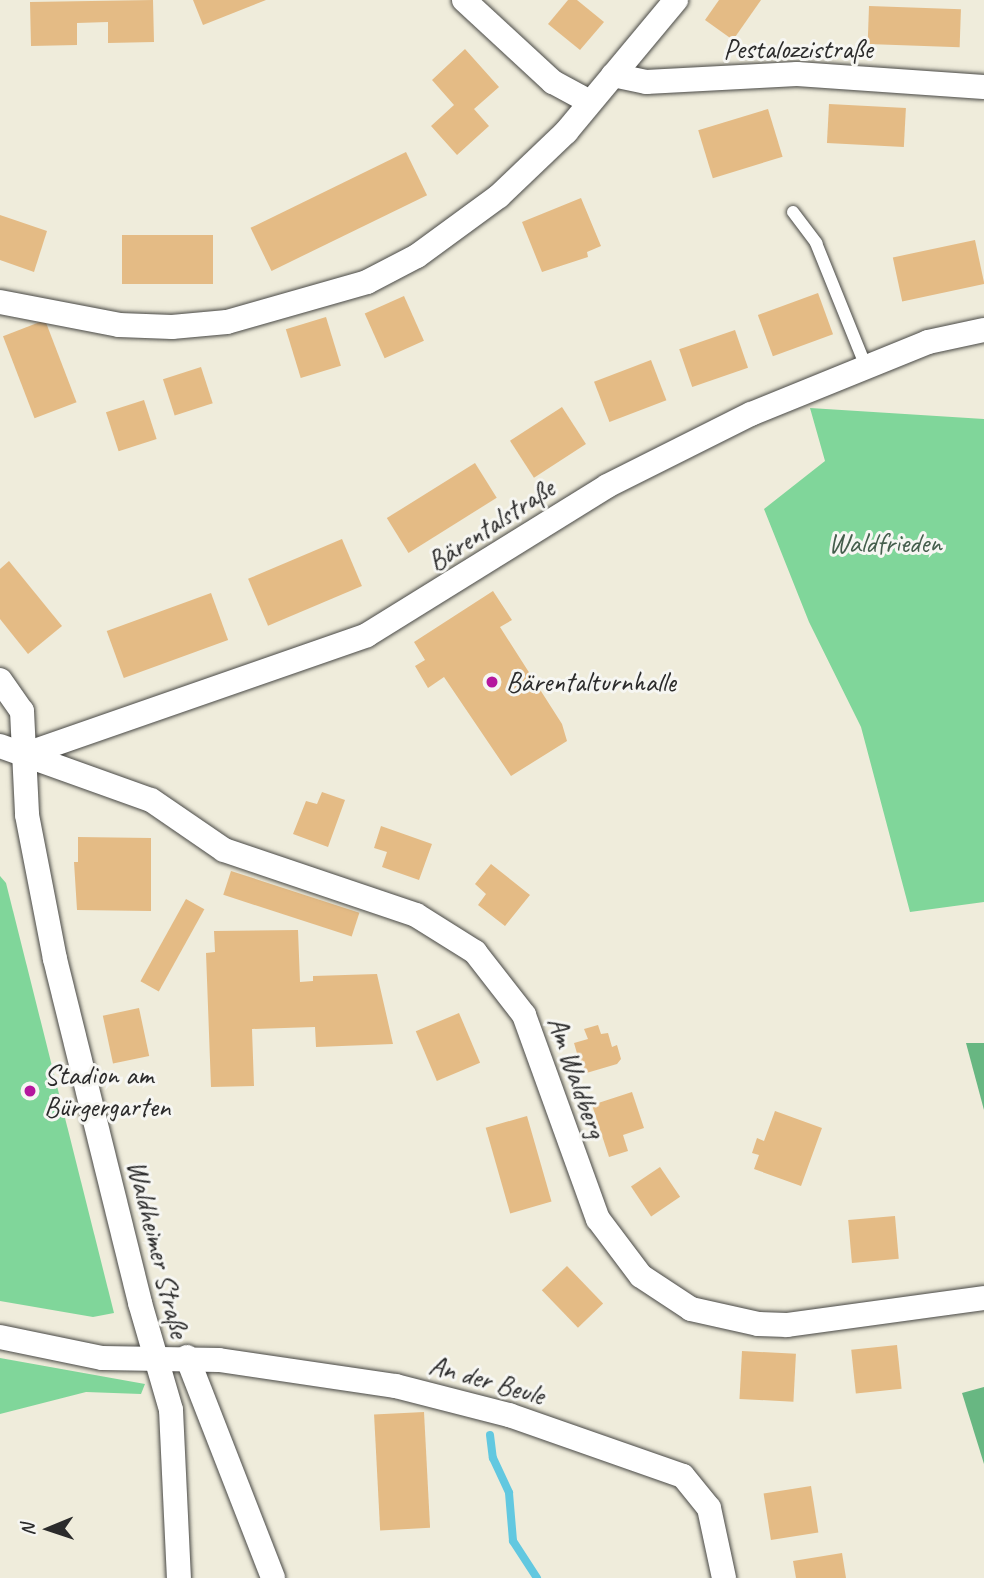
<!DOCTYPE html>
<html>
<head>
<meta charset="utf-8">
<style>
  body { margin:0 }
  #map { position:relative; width:984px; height:1578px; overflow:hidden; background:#efecdb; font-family:Caveat,sans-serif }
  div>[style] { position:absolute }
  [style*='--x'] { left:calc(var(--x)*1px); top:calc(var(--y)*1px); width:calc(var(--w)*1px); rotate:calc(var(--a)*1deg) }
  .green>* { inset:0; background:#80d69a }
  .forest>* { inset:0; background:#68b782 }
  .stream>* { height:8px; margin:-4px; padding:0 4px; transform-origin:4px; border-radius:4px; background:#62c8e0 }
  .building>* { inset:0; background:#e4bb85; transform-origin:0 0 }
  .roads { filter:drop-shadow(0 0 2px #484845) drop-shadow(0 0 2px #484845) }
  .service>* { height:12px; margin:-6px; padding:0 6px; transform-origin:6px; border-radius:6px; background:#fff }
  .minor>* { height:24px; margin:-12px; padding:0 12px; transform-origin:12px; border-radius:12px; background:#fff }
  .dots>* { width:19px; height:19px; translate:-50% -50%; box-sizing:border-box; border:4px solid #f6f6f2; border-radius:50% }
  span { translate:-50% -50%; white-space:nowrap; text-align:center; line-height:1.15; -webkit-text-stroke:6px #f6f6f2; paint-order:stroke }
  .street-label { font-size:28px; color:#2b2b2b }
  .park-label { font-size:28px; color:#445e4c }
  .poi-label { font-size:28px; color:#2b2b2b }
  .left { translate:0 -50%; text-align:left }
  .north { position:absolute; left:14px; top:1494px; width:70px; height:70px; -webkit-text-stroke:5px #f6f6f2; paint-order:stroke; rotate:268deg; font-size:19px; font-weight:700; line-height:28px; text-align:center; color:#2b2b2b }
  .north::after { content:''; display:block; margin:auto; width:24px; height:32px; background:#2b2b2b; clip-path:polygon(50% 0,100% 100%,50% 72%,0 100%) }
</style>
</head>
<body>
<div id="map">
  <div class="green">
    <i style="clip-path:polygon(810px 408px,984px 419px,984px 902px,910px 912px,861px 727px,809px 622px,764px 509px,825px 461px)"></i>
    <i style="clip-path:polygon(0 876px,6px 883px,114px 1313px,93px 1317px,0 1301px)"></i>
    <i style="clip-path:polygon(0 1358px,145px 1384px,141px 1394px,86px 1392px,0 1414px)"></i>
  </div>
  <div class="forest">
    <i style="clip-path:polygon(966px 1043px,984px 1043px,984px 1110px)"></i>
    <i style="clip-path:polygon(984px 1387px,984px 1464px,962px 1393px)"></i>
  </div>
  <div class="stream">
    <i style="--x:490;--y:1435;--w:23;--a:83"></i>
    <i style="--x:493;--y:1458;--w:38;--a:65"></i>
    <i style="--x:509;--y:1493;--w:48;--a:85.2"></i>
    <i style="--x:513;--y:1541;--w:44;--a:57"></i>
  </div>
  <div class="building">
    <i style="clip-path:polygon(153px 0,154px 42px,108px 43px,108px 22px,77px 23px,77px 45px,31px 46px,30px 2px)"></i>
    <i style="clip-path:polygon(193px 0,266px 0,203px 25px)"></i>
    <i style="clip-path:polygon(568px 0,577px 0,604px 22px,580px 50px,548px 24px)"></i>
    <i style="clip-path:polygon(719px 0,761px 0,733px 40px,705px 20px)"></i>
    <i style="left:869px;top:6px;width:92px;height:38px;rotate:2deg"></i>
    <i style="clip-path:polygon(465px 49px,499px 87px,474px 109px,489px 126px,457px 155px,431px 126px,454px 105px,432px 80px)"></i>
    <i style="left:829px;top:104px;width:77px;height:39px;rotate:3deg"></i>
    <i style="left:768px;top:109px;width:50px;height:73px;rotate:73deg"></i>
    <i style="left:406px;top:152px;width:48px;height:173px;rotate:64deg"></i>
    <i style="clip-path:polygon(581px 198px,601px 246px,587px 252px,588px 257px,542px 272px,522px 222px)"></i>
    <i style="clip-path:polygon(0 215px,47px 231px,34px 272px,0 260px)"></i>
    <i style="left:122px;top:235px;width:91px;height:49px"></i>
    <i style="left:975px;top:240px;width:45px;height:84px;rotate:78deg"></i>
    <i style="left:818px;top:293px;width:44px;height:64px;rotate:70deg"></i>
    <i style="left:404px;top:296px;width:49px;height:43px;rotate:66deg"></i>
    <i style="left:326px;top:317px;width:51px;height:42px;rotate:73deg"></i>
    <i style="left:45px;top:320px;width:88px;height:45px;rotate:69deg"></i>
    <i style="left:735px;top:330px;width:40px;height:59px;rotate:71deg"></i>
    <i style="left:651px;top:360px;width:43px;height:61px;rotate:69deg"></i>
    <i style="left:201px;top:367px;width:38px;height:40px;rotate:72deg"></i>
    <i style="left:144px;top:400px;width:41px;height:40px;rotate:72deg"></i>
    <i style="left:562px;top:407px;width:44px;height:62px;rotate:57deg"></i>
    <i style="left:475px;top:463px;width:41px;height:104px;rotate:58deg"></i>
    <i style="left:342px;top:539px;width:51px;height:102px;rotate:67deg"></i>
    <i style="clip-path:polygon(9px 561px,62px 626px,28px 654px,0 619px,0 569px)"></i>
    <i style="clip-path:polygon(493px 591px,512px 620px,500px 627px,562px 724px,567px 741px,511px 776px,444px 677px,428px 688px,415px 666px,425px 660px,414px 642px)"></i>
    <i style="left:211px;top:593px;width:50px;height:111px;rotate:70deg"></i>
    <i style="clip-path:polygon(322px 792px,345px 800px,328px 847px,293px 834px,306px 801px,317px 804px)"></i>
    <i style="clip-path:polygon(381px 826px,432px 844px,419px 880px,382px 867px,387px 852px,374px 848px)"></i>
    <i style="clip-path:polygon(78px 837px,151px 838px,151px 911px,77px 910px,74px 862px,78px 862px)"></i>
    <i style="clip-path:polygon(491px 864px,530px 895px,505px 926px,478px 905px,486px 894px,475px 884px)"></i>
    <i style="left:231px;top:871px;width:135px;height:25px;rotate:18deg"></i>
    <i style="left:186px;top:899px;width:21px;height:94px;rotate:29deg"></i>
    <i style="clip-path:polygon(298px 930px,300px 982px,313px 981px,313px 976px,377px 974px,393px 1044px,316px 1047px,315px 1027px,252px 1029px,254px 1086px,211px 1087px,206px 953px,215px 952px,214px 931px)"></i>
    <i style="left:139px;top:1008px;width:49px;height:37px;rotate:78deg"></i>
    <i style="left:459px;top:1013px;width:54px;height:47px;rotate:67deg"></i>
    <i style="clip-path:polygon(598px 1025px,601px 1034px,608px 1033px,612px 1047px,617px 1045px,621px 1059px,617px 1064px,583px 1074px,574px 1043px,588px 1039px,584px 1029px)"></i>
    <i style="clip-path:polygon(632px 1092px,644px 1128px,623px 1135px,628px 1151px,609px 1157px,592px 1105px)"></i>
    <i style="clip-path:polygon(775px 1111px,822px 1128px,801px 1186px,754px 1169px,759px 1155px,752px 1153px,757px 1138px,764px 1141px)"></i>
    <i style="left:527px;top:1116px;width:89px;height:43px;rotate:74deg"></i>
    <i style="left:660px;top:1167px;width:36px;height:35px;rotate:56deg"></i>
    <i style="left:895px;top:1216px;width:43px;height:47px;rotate:85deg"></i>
    <i style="left:567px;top:1266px;width:52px;height:35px;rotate:46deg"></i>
    <i style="left:897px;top:1345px;width:44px;height:46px;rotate:84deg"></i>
    <i style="left:742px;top:1351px;width:54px;height:48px;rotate:3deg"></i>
    <i style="left:424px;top:1412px;width:116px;height:50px;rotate:87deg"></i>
    <i style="left:811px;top:1486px;width:47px;height:48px;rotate:81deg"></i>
    <i style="clip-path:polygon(842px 1553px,846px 1578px,796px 1578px,793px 1561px)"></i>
  </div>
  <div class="roads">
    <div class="service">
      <i style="--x:793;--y:212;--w:39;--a:53"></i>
      <i style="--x:816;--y:243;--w:134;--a:68"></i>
    </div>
    <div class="minor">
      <i style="--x:464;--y:0;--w:121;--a:42.7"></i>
      <i style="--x:553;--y:82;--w:42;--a:28.4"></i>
      <i style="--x:613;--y:75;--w:34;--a:12"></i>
      <i style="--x:646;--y:82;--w:151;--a:-3"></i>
      <i style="--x:797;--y:74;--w:187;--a:4"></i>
      <i style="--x:0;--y:302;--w:121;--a:10.9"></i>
      <i style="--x:119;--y:325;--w:53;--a:2.2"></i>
      <i style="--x:172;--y:327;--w:55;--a:-5.2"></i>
      <i style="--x:227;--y:322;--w:146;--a:-15.9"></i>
      <i style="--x:367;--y:282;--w:56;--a:-27.5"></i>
      <i style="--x:417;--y:256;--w:102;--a:-36.2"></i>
      <i style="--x:499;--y:196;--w:93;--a:-43.7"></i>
      <i style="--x:566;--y:132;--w:172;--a:-50.2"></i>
      <i style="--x:0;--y:680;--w:38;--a:55"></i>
      <i style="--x:22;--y:711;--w:104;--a:87.2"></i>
      <i style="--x:27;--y:815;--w:147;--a:79"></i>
      <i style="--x:55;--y:959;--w:354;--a:76.1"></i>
      <i style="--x:140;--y:1303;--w:111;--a:73.8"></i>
      <i style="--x:171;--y:1410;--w:168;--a:87.3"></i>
      <i style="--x:0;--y:746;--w:160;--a:19.7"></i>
      <i style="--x:151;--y:800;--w:88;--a:34.4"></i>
      <i style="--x:224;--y:850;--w:203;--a:18.7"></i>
      <i style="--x:416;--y:915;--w:70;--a:32.1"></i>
      <i style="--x:475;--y:952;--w:80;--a:52.1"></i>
      <i style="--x:524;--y:1015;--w:217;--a:70.1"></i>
      <i style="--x:598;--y:1219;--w:71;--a:53"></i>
      <i style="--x:641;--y:1276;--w:60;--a:33.4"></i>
      <i style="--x:691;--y:1309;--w:69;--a:12.6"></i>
      <i style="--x:758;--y:1324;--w:29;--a:2"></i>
      <i style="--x:787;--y:1325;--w:199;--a:-7.8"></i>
      <i style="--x:23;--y:755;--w:364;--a:-19.2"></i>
      <i style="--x:367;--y:635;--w:282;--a:-31.8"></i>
      <i style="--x:607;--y:486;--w:161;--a:-26.6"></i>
      <i style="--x:751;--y:414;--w:191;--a:-22.1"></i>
      <i style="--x:928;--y:342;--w:57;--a:-12.1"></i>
      <i style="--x:0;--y:1337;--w:104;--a:11.6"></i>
      <i style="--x:102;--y:1358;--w:117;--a:1"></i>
      <i style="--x:219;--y:1360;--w:179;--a:8.4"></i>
      <i style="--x:396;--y:1386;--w:117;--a:14.4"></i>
      <i style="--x:509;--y:1415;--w:184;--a:19.3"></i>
      <i style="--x:683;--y:1476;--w:41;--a:50.9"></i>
      <i style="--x:709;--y:1508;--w:72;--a:77.9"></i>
      <i style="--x:187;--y:1357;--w:237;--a:68.7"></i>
    </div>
  </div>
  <div class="dots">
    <i style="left:492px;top:682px;background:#b5179e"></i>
    <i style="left:30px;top:1091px;background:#b5179e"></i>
  </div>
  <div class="street-label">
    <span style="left:798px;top:49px">Pestalozzistraße</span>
    <span style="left:491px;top:525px;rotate:-33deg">Bärentalstraße</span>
    <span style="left:577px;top:1077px;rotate:71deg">Am Waldberg</span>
    <span style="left:158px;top:1249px;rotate:76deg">Waldheimer Straße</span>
    <span style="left:487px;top:1380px;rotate:16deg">An der Beule</span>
  </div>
  <div class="park-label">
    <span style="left:885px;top:543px">Waldfrieden</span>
  </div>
  <div class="poi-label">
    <span class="left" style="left:506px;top:682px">Bärentalturnhalle</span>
    <span class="left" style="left:44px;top:1091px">Stadion am<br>Bürgergarten</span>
  </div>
  <div class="north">N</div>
</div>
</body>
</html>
